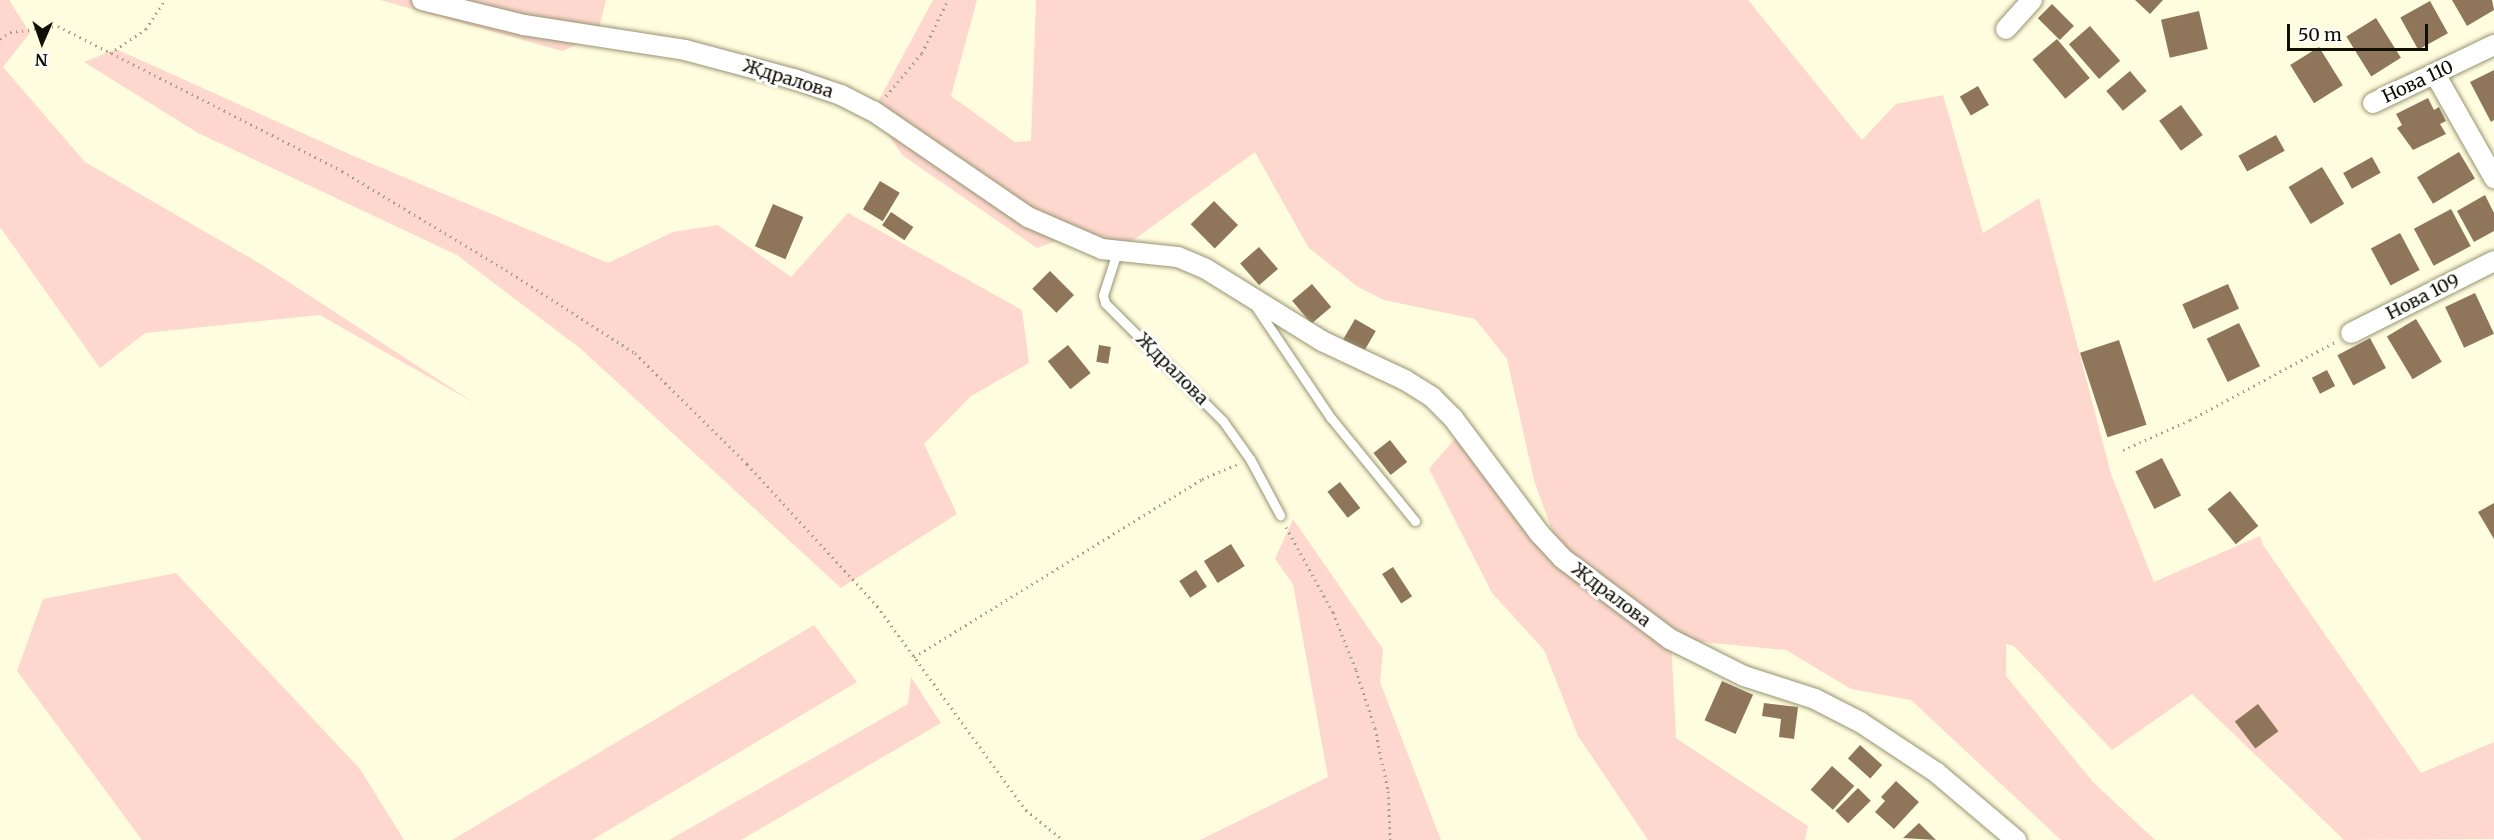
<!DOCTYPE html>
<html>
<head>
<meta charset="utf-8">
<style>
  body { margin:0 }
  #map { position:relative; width:2494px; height:840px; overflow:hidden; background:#fffddf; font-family:Merriweather,serif }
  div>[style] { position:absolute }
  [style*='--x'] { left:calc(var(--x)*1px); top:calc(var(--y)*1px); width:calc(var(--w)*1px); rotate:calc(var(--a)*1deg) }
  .green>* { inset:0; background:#fed8ce }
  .building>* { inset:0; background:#8f765a; transform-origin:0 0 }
  .path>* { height:3px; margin-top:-1.5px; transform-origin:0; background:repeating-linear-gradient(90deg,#a2a08a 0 1.5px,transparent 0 6px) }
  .roads { filter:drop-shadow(0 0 2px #969371) drop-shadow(0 0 2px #969371) }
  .lane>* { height:9px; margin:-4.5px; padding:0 4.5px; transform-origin:4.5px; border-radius:4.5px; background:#fff }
  .street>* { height:20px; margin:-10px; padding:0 10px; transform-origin:10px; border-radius:10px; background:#fff }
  span { translate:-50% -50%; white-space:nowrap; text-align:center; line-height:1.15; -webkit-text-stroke:6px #fff; paint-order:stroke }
  .street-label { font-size:18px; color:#100f04 }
  .north { position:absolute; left:12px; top:12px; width:60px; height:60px; -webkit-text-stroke:4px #fff; paint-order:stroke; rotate:182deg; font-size:16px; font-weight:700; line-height:24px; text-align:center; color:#100f04 }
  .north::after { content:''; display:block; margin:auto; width:21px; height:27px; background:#100f04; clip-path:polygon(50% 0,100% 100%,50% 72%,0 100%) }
  .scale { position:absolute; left:2287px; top:24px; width:141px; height:27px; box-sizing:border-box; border:3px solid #100f04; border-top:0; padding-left:8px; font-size:18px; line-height:21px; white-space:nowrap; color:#100f04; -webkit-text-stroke:4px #fff; paint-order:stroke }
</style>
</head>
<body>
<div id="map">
  <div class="green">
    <i style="clip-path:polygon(0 0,9px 0,30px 33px,3px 67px,85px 162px,264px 266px,476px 404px,320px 315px,145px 333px,100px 368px,0 227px)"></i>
    <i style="clip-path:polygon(380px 0,606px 0,597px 36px,562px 51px)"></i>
    <i style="clip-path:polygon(933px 0,977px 0,951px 96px,1015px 142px,1031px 141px,1036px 0,1748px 0,1862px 140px,1896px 104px,1943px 95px,1983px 233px,2039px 198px,2111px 474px,2154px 582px,2260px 536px,2263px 545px,2421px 773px,2494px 742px,2494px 839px,2344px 840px,2192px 694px,2112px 750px,2014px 646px,2006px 644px,2006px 676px,2093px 782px,2155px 840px,2061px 840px,1911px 700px,1851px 689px,1786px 650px,1671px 639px,1676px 738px,1808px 826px,1805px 840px,1648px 840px,1578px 736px,1544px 650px,1492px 593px,1429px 469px,1462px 430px,1561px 556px,1534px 480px,1507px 359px,1475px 319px,1384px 300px,1358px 287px,1308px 247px,1255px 152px,1117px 252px,1070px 236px,1037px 248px,902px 155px,873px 111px)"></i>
    <i style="clip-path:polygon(116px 49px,349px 154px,608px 263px,673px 232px,718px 225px,791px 277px,848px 213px,1022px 310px,1029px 363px,971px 396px,924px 444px,957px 514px,841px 588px,581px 349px,457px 255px,198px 133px,84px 62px)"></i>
    <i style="clip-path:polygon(1293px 519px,1383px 649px,1380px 682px,1441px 840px,1200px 840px,1328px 777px,1293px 584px,1275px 559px)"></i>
    <i style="clip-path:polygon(176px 573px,360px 769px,404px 840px,142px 840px,17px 671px,43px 599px)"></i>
    <i style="clip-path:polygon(814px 625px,857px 682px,592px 840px,452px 840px)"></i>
    <i style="clip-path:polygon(911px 677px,941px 723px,741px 840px,669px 840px,908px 704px)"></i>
  </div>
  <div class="building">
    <i style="clip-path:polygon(2135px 0,2163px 0,2150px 14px)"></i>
    <i style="clip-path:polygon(2452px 0,2492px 0,2494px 10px,2467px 26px)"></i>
    <i style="left:2430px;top:1px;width:37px;height:34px;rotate:61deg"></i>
    <i style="left:2052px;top:4px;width:31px;height:20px;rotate:45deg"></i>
    <i style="left:2199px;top:11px;width:39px;height:39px;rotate:77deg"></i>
    <i style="left:2376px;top:18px;width:47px;height:35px;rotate:58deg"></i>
    <i style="left:2090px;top:26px;width:46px;height:28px;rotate:49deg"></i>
    <i style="left:2057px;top:39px;width:51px;height:32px;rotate:50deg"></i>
    <i style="left:2319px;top:47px;width:45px;height:34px;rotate:58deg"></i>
    <i style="clip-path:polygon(2494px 70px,2494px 120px,2491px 122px,2470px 82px)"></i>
    <i style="left:2130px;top:71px;width:26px;height:31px;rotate:50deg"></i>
    <i style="left:1978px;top:86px;width:22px;height:21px;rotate:60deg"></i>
    <i style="clip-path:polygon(2428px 98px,2434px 110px,2439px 107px,2446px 121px,2440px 124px,2446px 134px,2413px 150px,2397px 128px,2402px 125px,2396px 114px)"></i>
    <i style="left:2181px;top:105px;width:37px;height:27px;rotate:54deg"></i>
    <i style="left:2276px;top:135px;width:18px;height:43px;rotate:61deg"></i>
    <i style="left:2459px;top:152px;width:31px;height:49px;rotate:59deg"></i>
    <i style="left:2372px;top:157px;width:18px;height:33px;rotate:61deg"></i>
    <i style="left:2322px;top:167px;width:43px;height:39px;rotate:59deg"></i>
    <i style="left:880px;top:181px;width:23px;height:33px;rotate:31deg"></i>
    <i style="clip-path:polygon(2485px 195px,2494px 213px,2494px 231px,2474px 242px,2457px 211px)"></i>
    <i style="left:1214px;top:201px;width:34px;height:33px;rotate:45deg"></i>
    <i style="left:773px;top:204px;width:33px;height:46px;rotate:23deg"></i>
    <i style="left:2451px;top:209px;width:42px;height:42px;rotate:62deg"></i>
    <i style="left:891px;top:212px;width:27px;height:16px;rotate:34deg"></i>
    <i style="left:2400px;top:233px;width:42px;height:33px;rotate:62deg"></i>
    <i style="left:1259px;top:247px;width:29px;height:25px;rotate:49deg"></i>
    <i style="left:1050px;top:271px;width:34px;height:25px;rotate:45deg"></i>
    <i style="left:1312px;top:284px;width:30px;height:26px;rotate:50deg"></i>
    <i style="left:2228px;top:284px;width:27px;height:50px;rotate:66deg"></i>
    <i style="left:2475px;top:293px;width:45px;height:33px;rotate:65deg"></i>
    <i style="left:1355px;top:319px;width:24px;height:24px;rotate:30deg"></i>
    <i style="left:2416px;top:319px;width:50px;height:34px;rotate:59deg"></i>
    <i style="left:2239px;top:323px;width:48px;height:36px;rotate:64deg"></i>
    <i style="left:2370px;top:338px;width:34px;height:37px;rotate:62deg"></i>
    <i style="left:2119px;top:340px;width:89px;height:41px;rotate:72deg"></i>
    <i style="left:1068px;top:345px;width:36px;height:26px;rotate:51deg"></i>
    <i style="left:1099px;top:345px;width:12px;height:17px;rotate:9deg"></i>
    <i style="left:2327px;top:370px;width:18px;height:17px;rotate:63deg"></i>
    <i style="left:1390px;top:440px;width:28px;height:21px;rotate:52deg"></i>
    <i style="left:2162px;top:458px;width:42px;height:30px;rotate:63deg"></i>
    <i style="left:1340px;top:482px;width:33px;height:16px;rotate:52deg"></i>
    <i style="left:2230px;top:491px;width:45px;height:29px;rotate:51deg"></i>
    <i style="clip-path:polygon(2494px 503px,2494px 539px,2478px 512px)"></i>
    <i style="left:1231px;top:544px;width:26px;height:32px;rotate:58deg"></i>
    <i style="left:1393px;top:567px;width:35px;height:13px;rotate:57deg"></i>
    <i style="left:1196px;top:570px;width:20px;height:20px;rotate:57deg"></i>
    <i style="left:1722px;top:681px;width:34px;height:43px;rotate:24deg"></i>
    <i style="clip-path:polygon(1764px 703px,1798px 707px,1794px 739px,1779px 737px,1781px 719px,1762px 716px)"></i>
    <i style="left:2258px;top:704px;width:34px;height:29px;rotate:53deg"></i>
    <i style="left:1860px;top:745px;width:30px;height:18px;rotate:42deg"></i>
    <i style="left:1832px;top:766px;width:30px;height:32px;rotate:42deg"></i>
    <i style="clip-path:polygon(1896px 781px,1919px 802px,1894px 829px,1875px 812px,1885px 801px,1881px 797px)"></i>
    <i style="left:1858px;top:788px;width:18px;height:32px;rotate:45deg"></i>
    <i style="clip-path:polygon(1919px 823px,1936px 840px,1903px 838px)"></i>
  </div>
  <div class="path">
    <i style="--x:0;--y:39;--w:12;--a:-35"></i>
    <i style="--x:10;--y:32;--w:48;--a:-7.1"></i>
    <i style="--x:58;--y:26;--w:319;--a:27"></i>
    <i style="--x:342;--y:171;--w:192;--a:31.1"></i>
    <i style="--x:506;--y:270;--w:153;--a:32.8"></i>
    <i style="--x:635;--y:353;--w:158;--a:44.7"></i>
    <i style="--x:747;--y:464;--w:193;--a:47.5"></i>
    <i style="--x:877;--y:606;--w:253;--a:53.9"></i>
    <i style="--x:1026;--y:810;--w:48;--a:39"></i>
    <i style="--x:110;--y:53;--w:43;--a:-33.7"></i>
    <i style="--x:146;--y:29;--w:35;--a:-57"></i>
    <i style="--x:886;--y:96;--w:56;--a:-50.1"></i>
    <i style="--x:922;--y:53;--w:59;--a:-63.9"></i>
    <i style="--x:2123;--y:450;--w:73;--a:-24.1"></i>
    <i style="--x:2190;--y:420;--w:167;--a:-28.3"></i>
    <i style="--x:1286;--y:527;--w:97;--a:61.1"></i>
    <i style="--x:1333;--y:612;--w:62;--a:68.4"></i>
    <i style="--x:1356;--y:670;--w:61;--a:71.9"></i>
    <i style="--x:1375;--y:728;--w:64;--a:78.3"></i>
    <i style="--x:1388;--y:791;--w:49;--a:87.7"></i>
    <i style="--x:914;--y:657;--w:339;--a:-31.7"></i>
    <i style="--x:1202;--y:479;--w:39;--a:-23"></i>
  </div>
  <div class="roads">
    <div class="lane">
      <i style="--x:1117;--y:252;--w:45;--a:108"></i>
      <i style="--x:1103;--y:295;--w:8;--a:76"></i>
      <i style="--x:1105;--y:303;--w:167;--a:45"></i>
      <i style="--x:1223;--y:421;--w:47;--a:54.6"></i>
      <i style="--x:1250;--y:459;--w:64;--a:61.8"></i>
      <i style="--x:1254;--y:304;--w:138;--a:56"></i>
      <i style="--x:1331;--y:418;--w:133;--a:50.8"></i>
    </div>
    <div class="street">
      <i style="--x:422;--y:0;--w:105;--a:13.8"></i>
      <i style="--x:524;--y:25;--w:163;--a:8.8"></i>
      <i style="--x:685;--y:50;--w:113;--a:14.9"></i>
      <i style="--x:794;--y:79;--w:50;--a:18.8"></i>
      <i style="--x:841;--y:95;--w:36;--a:27"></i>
      <i style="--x:873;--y:111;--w:188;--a:34.4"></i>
      <i style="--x:1028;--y:217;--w:81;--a:23.4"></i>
      <i style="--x:1102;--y:249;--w:76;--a:6"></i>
      <i style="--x:1178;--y:257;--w:30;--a:23"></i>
      <i style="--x:1206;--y:269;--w:137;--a:31.8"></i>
      <i style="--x:1322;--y:341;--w:92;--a:25.2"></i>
      <i style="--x:1405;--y:380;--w:32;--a:32"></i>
      <i style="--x:1432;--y:397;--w:30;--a:45"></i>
      <i style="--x:1453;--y:418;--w:144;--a:53.2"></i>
      <i style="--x:1539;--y:533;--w:34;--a:47"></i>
      <i style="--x:1562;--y:558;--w:135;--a:36.9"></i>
      <i style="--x:1670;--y:639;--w:83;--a:26.6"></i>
      <i style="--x:1744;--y:676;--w:75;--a:17.9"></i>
      <i style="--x:1815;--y:699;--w:51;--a:27.1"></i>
      <i style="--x:1860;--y:722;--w:92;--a:33.5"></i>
      <i style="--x:1937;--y:773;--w:104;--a:40.3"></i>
      <i style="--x:2006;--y:29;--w:39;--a:-48"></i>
      <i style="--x:2435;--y:74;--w:120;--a:60.4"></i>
      <i style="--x:2373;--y:103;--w:134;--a:-25.6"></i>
      <i style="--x:2351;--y:333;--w:160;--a:-26.7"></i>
    </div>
  </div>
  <div class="street-label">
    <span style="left:788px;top:79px;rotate:17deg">Ждралова</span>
    <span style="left:2418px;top:82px;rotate:-25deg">Нова 110</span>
    <span style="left:2423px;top:297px;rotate:-27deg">Нова 109</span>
    <span style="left:1172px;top:369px;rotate:45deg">Ждралова</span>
    <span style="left:1611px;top:595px;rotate:37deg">Ждралова</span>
  </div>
  <div class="north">N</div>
  <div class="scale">50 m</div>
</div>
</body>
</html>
